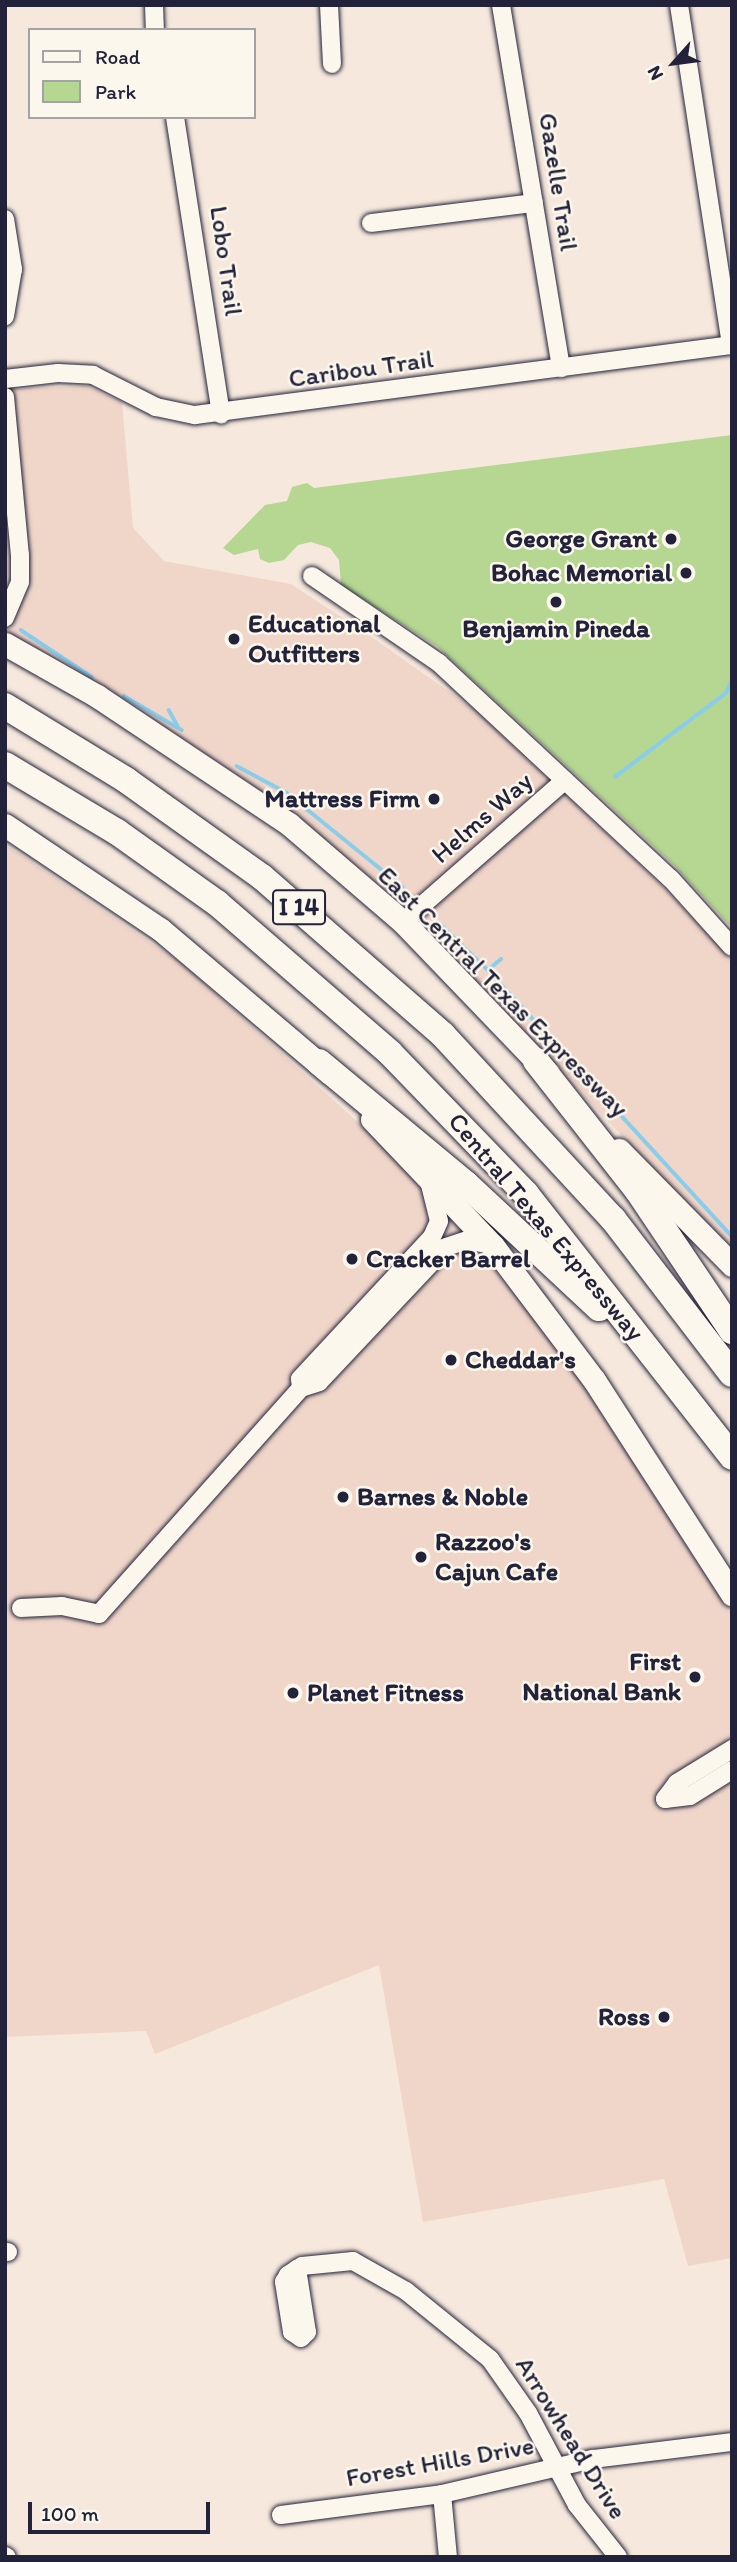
<!DOCTYPE html>
<html>
<head>
<meta charset="utf-8">
<style>
  body { margin:0 }
  #map { position:relative; width:737px; height:2562px; overflow:hidden; background:#f6e8dc; font-family:Itim,sans-serif }
  div>[style] { position:absolute }
  [style*='--x'] { left:calc(var(--x)*1px); top:calc(var(--y)*1px); width:calc(var(--w)*1px); rotate:calc(var(--a)*1deg) }
  .built>* { inset:0; background:#f0d6c9 }
  .green>* { inset:0; background:#b5d791 }
  .stream>* { height:3.5px; margin:-1.75px; padding:0 1.75px; transform-origin:1.75px; border-radius:1.75px; background:#8acdeb }
  .roads { filter:drop-shadow(0 0 2px #22223b) drop-shadow(0 0 2px #22223b) }
  .minor>* { height:18px; margin:-9px; padding:0 9px; transform-origin:9px; border-radius:9px; background:#fbf7ec }
  .major>* { height:23px; margin:-11.5px; padding:0 11.5px; transform-origin:11.5px; border-radius:11.5px; background:#fbf7ec }
  .highway>* { height:26px; margin:-13px; padding:0 13px; transform-origin:13px; border-radius:13px; background:#fbf7ec }
  .dots>* { width:19px; height:19px; translate:-50% -50%; box-sizing:border-box; border:4px solid #fbf7ec; border-radius:50% }
  span { translate:-50% -50%; white-space:nowrap; text-align:center; line-height:1.15; -webkit-text-stroke:5px #fbf7ec; paint-order:stroke }
  .shield-label span { padding:2px 5px; background:#fbf7ec; border:2px solid; border-radius:5px; -webkit-text-stroke-width:0 }
  .shield-label { font-size:24px; color:#22223b; font-weight:700 }
  .street-label { font-size:26px; color:#22223b }
  .poi-label { font-size:26px; color:#22223b; font-weight:700 }
  .right { translate:-100% -50%; text-align:right }
  .left { translate:0 -50%; text-align:left }
  .frame { position:absolute; inset:0; border:7px solid #22223b; pointer-events:none }
  .legend { position:absolute; left:28px; top:28px; width:228px; height:91px; box-sizing:border-box; background:#fbf7ec; border:2px solid #a4a2a5; margin:0; padding:9px 12px; list-style:none; font-size:21px; color:#22223b }
  .legend li { display:flex; align-items:center; gap:14px; height:35px }
  .legend b { width:35px; border:2px solid #a4a2a5 }
  .north { position:absolute; left:639px; top:28px; width:70px; height:70px; -webkit-text-stroke:5px #fbf7ec; paint-order:stroke; rotate:242deg; font-size:19px; font-weight:700; line-height:28px; text-align:center; color:#22223b }
  .north::after { content:''; display:block; margin:auto; width:24px; height:32px; background:#22223b; clip-path:polygon(50% 0,100% 100%,50% 72%,0 100%) }
  .scale { position:absolute; left:28px; top:2502px; width:182px; height:32px; box-sizing:border-box; border:4px solid #22223b; border-top:0; padding-left:9px; font-size:21px; line-height:24px; white-space:nowrap; color:#22223b; -webkit-text-stroke:5px #fbf7ec; paint-order:stroke }
</style>
</head>
<body>
<div id="map">
  <div class="built">
    <i style="clip-path:polygon(87px 386px,122px 402px,133px 528px,164px 561px,291px 584px,373px 638px,475px 710px,667px 891px,732px 960px,732px 1250px,397px 902px,5px 634px,5px 389px)"></i>
    <i style="clip-path:polygon(5px 844px,184px 965px,372px 1135px,458px 1227px,579px 1372px,732px 1611px,732px 2258px,688px 2266px,664px 2179px,423px 2222px,379px 1965px,155px 2054px,146px 2031px,5px 2037px)"></i>
  </div>
  <div class="green">
    <i style="clip-path:polygon(732px 435px,732px 928px,674px 865px,438px 647px,341px 585px,339px 560px,330px 548px,311px 542px,298px 545px,284px 560px,269px 563px,260px 559px,258px 549px,234px 555px,223px 548px,265px 505px,287px 501px,292px 487px,307px 483px,314px 488px)"></i>
  </div>
  <div class="stream">
    <i style="--x:21;--y:630;--w:85;--a:33.5"></i>
    <i style="--x:124;--y:696;--w:67;--a:30.4"></i>
    <i style="--x:169;--y:710;--w:18;--a:61"></i>
    <i style="--x:237;--y:766;--w:57;--a:28.4"></i>
    <i style="--x:287;--y:793;--w:149;--a:39"></i>
    <i style="--x:615;--y:777;--w:139;--a:-37.1"></i>
    <i style="--x:726;--y:693;--w:14;--a:-65"></i>
    <i style="--x:439;--y:923;--w:68;--a:43.8"></i>
    <i style="--x:488;--y:970;--w:361;--a:47.5"></i>
    <i style="--x:488;--y:970;--w:17;--a:-40"></i>
  </div>
  <div class="roads">
    <div class="minor">
      <i style="--x:154;--y:5;--w:25;--a:88"></i>
      <i style="--x:329;--y:5;--w:59;--a:87.1"></i>
      <i style="--x:501;--y:5;--w:368;--a:80.6"></i>
      <i style="--x:679;--y:5;--w:344;--a:81.3"></i>
      <i style="--x:175;--y:117;--w:301;--a:81.2"></i>
      <i style="--x:5;--y:219;--w:51;--a:80.9"></i>
      <i style="--x:13;--y:269;--w:48;--a:99.7"></i>
      <i style="--x:371;--y:223;--w:164;--a:-7"></i>
      <i style="--x:5;--y:379;--w:53;--a:-6.5"></i>
      <i style="--x:58;--y:373;--w:35;--a:3"></i>
      <i style="--x:93;--y:375;--w:71;--a:26.9"></i>
      <i style="--x:156;--y:407;--w:40;--a:12"></i>
      <i style="--x:195;--y:415;--w:542;--a:-7.43"></i>
      <i style="--x:5;--y:397;--w:159;--a:84.6"></i>
      <i style="--x:20;--y:555;--w:27;--a:90"></i>
      <i style="--x:20;--y:582;--w:39;--a:113"></i>
      <i style="--x:312;--y:576;--w:154;--a:34.4"></i>
      <i style="--x:439;--y:663;--w:317;--a:43"></i>
      <i style="--x:671;--y:879;--w:91;--a:48.1"></i>
      <i style="--x:403;--y:922;--w:215;--a:-41.2"></i>
      <i style="--x:301;--y:1388;--w:9;--a:-96"></i>
      <i style="--x:300;--y:1379;--w:194;--a:-47.1"></i>
      <i style="--x:432;--y:1237;--w:17;--a:-66"></i>
      <i style="--x:439;--y:1221;--w:38;--a:-104"></i>
      <i style="--x:21;--y:1608;--w:41;--a:-2.8"></i>
      <i style="--x:62;--y:1606;--w:38;--a:12"></i>
      <i style="--x:99;--y:1614;--w:303;--a:-48.2"></i>
      <i style="--x:301;--y:1388;--w:19;--a:-18"></i>
      <i style="--x:319;--y:1382;--w:185;--a:-46.7"></i>
      <i style="--x:446;--y:1247;--w:23;--a:-18"></i>
      <i style="--x:468;--y:1240;--w:26;--a:13"></i>
      <i style="--x:665;--y:1799;--w:20;--a:-53"></i>
      <i style="--x:677;--y:1783;--w:65;--a:-31.7"></i>
      <i style="--x:665;--y:1799;--w:25;--a:-7"></i>
      <i style="--x:690;--y:1796;--w:49;--a:-31.8"></i>
      <i style="--x:5;--y:2252;--w:3;--a:0"></i>
      <i style="--x:297;--y:2269;--w:64;--a:81"></i>
      <i style="--x:307;--y:2332;--w:8;--a:135"></i>
      <i style="--x:301;--y:2338;--w:11;--a:-146"></i>
      <i style="--x:292;--y:2332;--w:51;--a:-99.1"></i>
      <i style="--x:284;--y:2282;--w:8;--a:-60"></i>
      <i style="--x:288;--y:2275;--w:11;--a:-34"></i>
      <i style="--x:297;--y:2269;--w:6;--a:-31"></i>
      <i style="--x:302;--y:2266;--w:51;--a:-5.6"></i>
      <i style="--x:353;--y:2261;--w:61;--a:29.5"></i>
      <i style="--x:406;--y:2291;--w:108;--a:39"></i>
      <i style="--x:490;--y:2359;--w:66;--a:54.9"></i>
      <i style="--x:528;--y:2413;--w:104;--a:62"></i>
      <i style="--x:577;--y:2505;--w:66;--a:51.7"></i>
      <i style="--x:442;--y:2494;--w:63;--a:84.6"></i>
      <i style="--x:281;--y:2515;--w:162;--a:-7.4"></i>
      <i style="--x:442;--y:2494;--w:155;--a:-13.1"></i>
      <i style="--x:593;--y:2459;--w:140;--a:-7"></i>
      <i style="--x:5;--y:2556;--w:2;--a:27"></i>
    </div>
    <div class="major">
      <i style="--x:5;--y:644;--w:106;--a:29.5"></i>
      <i style="--x:97;--y:696;--w:231;--a:33.7"></i>
      <i style="--x:289;--y:824;--w:150;--a:40.7"></i>
      <i style="--x:403;--y:922;--w:209;--a:46.2"></i>
      <i style="--x:5;--y:825;--w:187;--a:33.9"></i>
      <i style="--x:160;--y:929;--w:223;--a:40.3"></i>
      <i style="--x:372;--y:1119;--w:175;--a:46.4"></i>
      <i style="--x:493;--y:1246;--w:168;--a:53"></i>
      <i style="--x:594;--y:1380;--w:255;--a:57.2"></i>
      <i style="--x:619;--y:1150;--w:161;--a:45.5"></i>
    </div>
    <div class="highway">
      <i style="--x:5;--y:706;--w:142;--a:31.4"></i>
      <i style="--x:126;--y:780;--w:167;--a:35.5"></i>
      <i style="--x:262;--y:877;--w:240;--a:41.1"></i>
      <i style="--x:443;--y:1035;--w:251;--a:47.3"></i>
      <i style="--x:613;--y:1219;--w:195;--a:52.5"></i>
      <i style="--x:5;--y:765;--w:131;--a:30.9"></i>
      <i style="--x:117;--y:832;--w:123;--a:35.4"></i>
      <i style="--x:217;--y:903;--w:229;--a:40.9"></i>
      <i style="--x:390;--y:1053;--w:196;--a:46"></i>
      <i style="--x:526;--y:1194;--w:334;--a:51.9"></i>
      <i style="--x:536;--y:1061;--w:165;--a:51.9"></i>
      <i style="--x:638;--y:1191;--w:169;--a:56.1"></i>
      <i style="--x:319;--y:1062;--w:191;--a:39.7"></i>
      <i style="--x:466;--y:1184;--w:182;--a:43"></i>
    </div>
  </div>
  <div class="dots">
    <i style="left:671px;top:539px;background:#22223b"></i>
    <i style="left:686px;top:573px;background:#22223b"></i>
    <i style="left:556px;top:602px;background:#22223b"></i>
    <i style="left:234px;top:639px;background:#22223b"></i>
    <i style="left:434px;top:799px;background:#22223b"></i>
    <i style="left:352px;top:1259px;background:#22223b"></i>
    <i style="left:451px;top:1360px;background:#22223b"></i>
    <i style="left:343px;top:1497px;background:#22223b"></i>
    <i style="left:421px;top:1557px;background:#22223b"></i>
    <i style="left:695px;top:1677px;background:#22223b"></i>
    <i style="left:293px;top:1693px;background:#22223b"></i>
    <i style="left:664px;top:2017px;background:#22223b"></i>
  </div>
  <div class="shield-label">
    <span style="left:299px;top:907px">I 14</span>
  </div>
  <div class="street-label">
    <span style="left:558px;top:182px;rotate:81deg">Gazelle Trail</span>
    <span style="left:226px;top:261px;rotate:82deg">Lobo Trail</span>
    <span style="left:361px;top:369px;rotate:-8deg">Caribou Trail</span>
    <span style="left:482px;top:818px;rotate:-41deg">Helms Way</span>
    <span style="left:503px;top:992px;rotate:45deg">East Central Texas Expressway</span>
    <span style="left:546px;top:1227px;rotate:50deg">Central Texas Expressway</span>
    <span style="left:571px;top:2438px;rotate:58deg">Arrowhead Drive</span>
    <span style="left:440px;top:2462px;rotate:-10deg">Forest Hills Drive</span>
  </div>
  <div class="poi-label">
    <span class="right" style="left:657px;top:539px">George Grant</span>
    <span class="right" style="left:672px;top:573px">Bohac Memorial</span>
    <span class="left" style="left:248px;top:639px">Educational<br>Outfitters</span>
    <span style="left:556px;top:629px">Benjamin Pineda</span>
    <span class="right" style="left:420px;top:799px">Mattress Firm</span>
    <span class="left" style="left:366px;top:1259px">Cracker Barrel</span>
    <span class="left" style="left:465px;top:1360px">Cheddar's</span>
    <span class="left" style="left:357px;top:1497px">Barnes &amp; Noble</span>
    <span class="left" style="left:435px;top:1557px">Razzoo's<br>Cajun Cafe</span>
    <span class="right" style="left:681px;top:1677px">First<br>National Bank</span>
    <span class="left" style="left:307px;top:1693px">Planet Fitness</span>
    <span class="right" style="left:650px;top:2017px">Ross</span>
  </div>
  <div class="frame"></div>
  <ul class="legend">
  <li><b style="height:9px;background:#fbf7ec"></b>Road</li>
  <li><b style="height:19px;background:#b5d791"></b>Park</li>
  </ul>
  <div class="north">N</div>
  <div class="scale">100 m</div>
</div>
</body>
</html>
